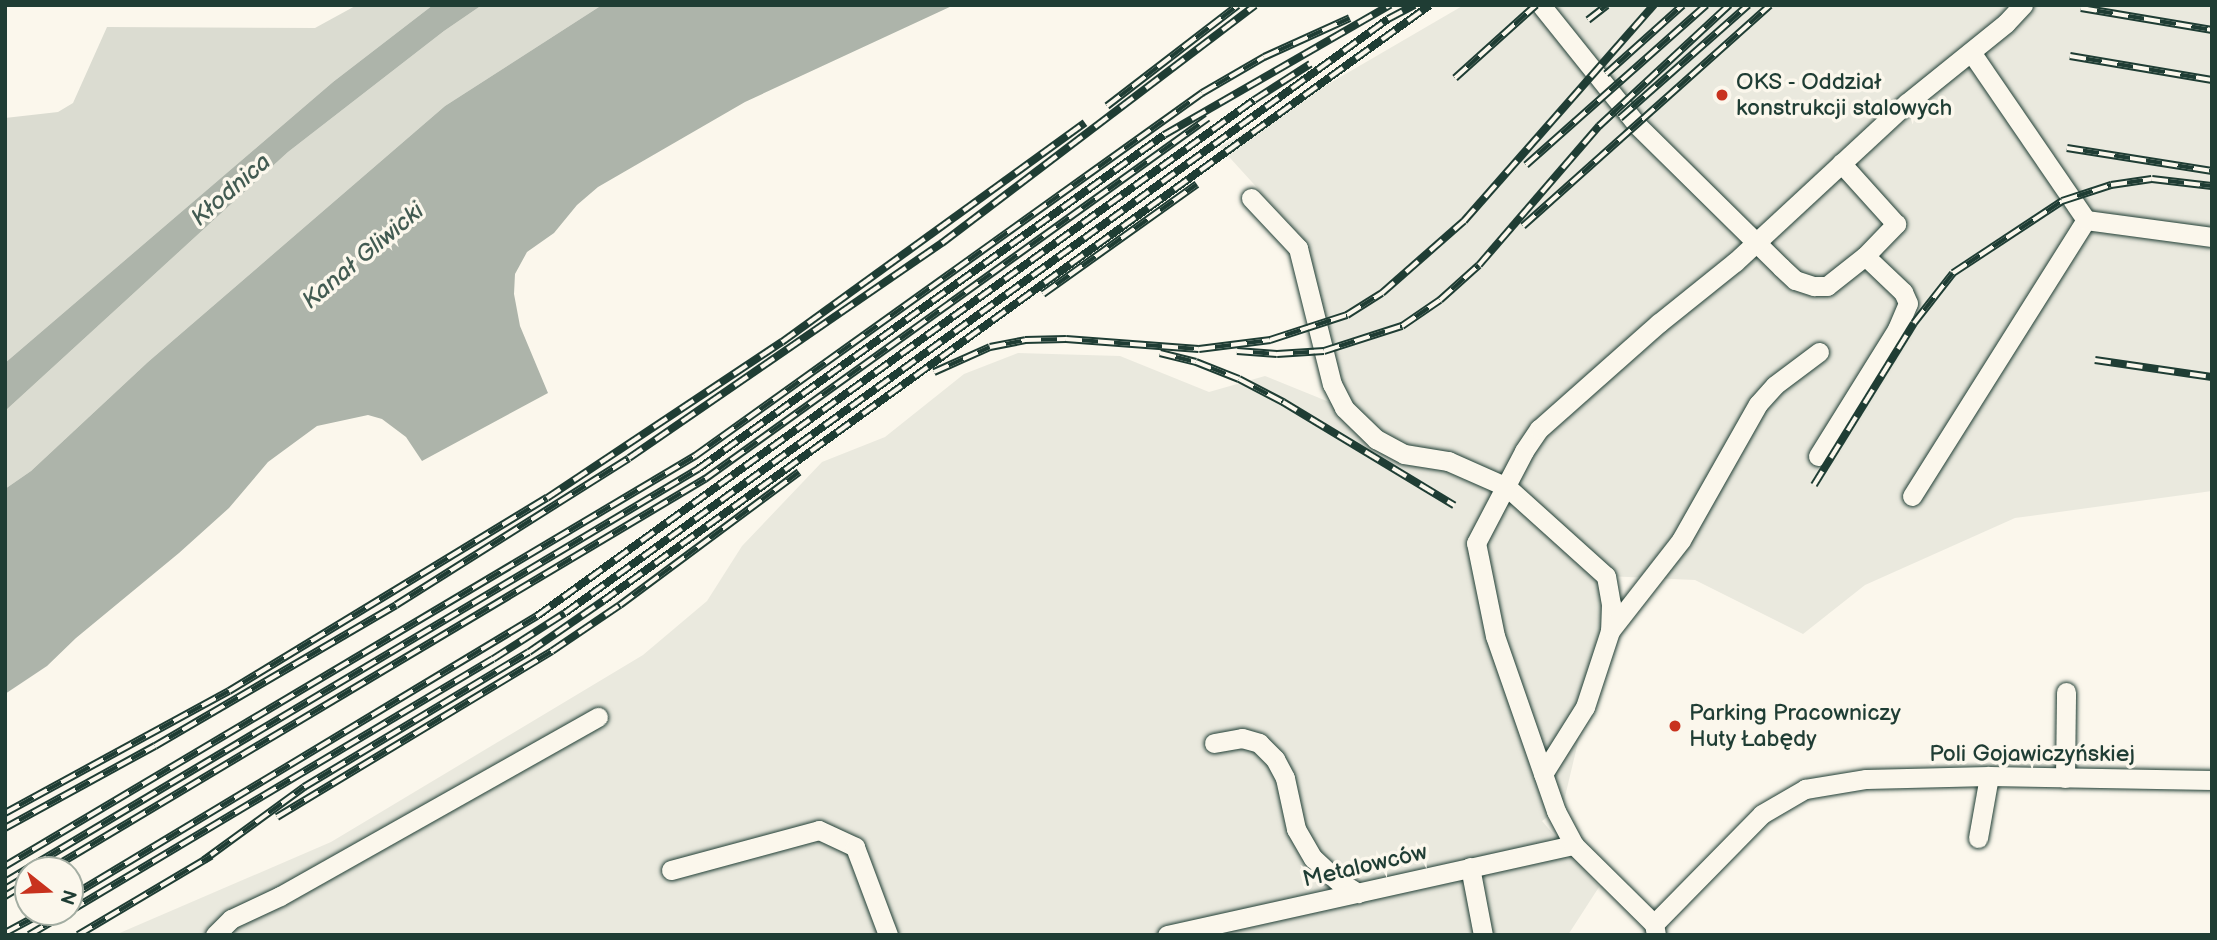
<!DOCTYPE html>
<html>
<head>
<meta charset="utf-8">
<style>
  body { margin:0 }
  #map { position:relative; width:2217px; height:940px; overflow:hidden; background:#fbf7ec; font-family:"Balsamiq Sans",sans-serif }
  div>[style] { position:absolute }
  [style*='--x'] { left:calc(var(--x)*1px); top:calc(var(--y)*1px); width:calc(var(--w)*1px); rotate:calc(var(--a)*1deg) }
  .built>* { inset:0; background:#eae9de }
  .green>* { inset:0; background:#dbdcd1 }
  .water>* { inset:0; background:#adb4aa }
  .roads { filter:drop-shadow(0 0 2px #1f3d34) drop-shadow(0 0 2px #1f3d34) }
  .minor>* { height:19px; margin:-9.5px; padding:0 9.5px; transform-origin:9.5px; border-radius:9.5px; background:#fbf7ec }
  .rail>* { height:8px; margin-top:-4px; transform-origin:0; background:repeating-linear-gradient(90deg,#fbf7ec 0 16px,#1f3d34 0 32px); box-sizing:border-box; border-block:2px solid #1f3d34 }
  .dots>* { width:19px; height:19px; translate:-50% -50%; box-sizing:border-box; border:4px solid #fbf7ec; border-radius:50% }
  span { translate:-50% -50%; white-space:nowrap; text-align:center; line-height:1.15; -webkit-text-stroke:7px #fbf7ec; paint-order:stroke }
  .poi-label { font-size:23px; color:#1f3d34 }
  .left { translate:0 -50%; text-align:left }
  .street-label { font-size:23px; color:#1f3d34 }
  .water-label { font-size:24px; color:#425b52; font-style:italic }
  .frame { position:absolute; inset:0; border:7px solid #1f3d34; pointer-events:none }
  .north { position:absolute; left:14px; top:856px; width:70px; height:70px; box-sizing:border-box; background:#fbf7ec; border:2px solid #a3ada2; border-radius:50%; rotate:108deg; font-size:19px; font-weight:700; line-height:28px; text-align:center; color:#1f3d34 }
  .north::after { content:''; display:block; margin:auto; width:24px; height:32px; background:#c8321e; clip-path:polygon(50% 0,100% 100%,50% 72%,0 100%) }
</style>
</head>
<body>
<div id="map">
  <div class="built">
    <i style="clip-path:polygon(1464px 5px,2212px 5px,2212px 491px,2015px 518px,1865px 585px,1803px 634px,1695px 580px,1606px 576px,1611px 604px,1563px 805px,1542px 821px,1599px 887px,1568px 935px,115px 935px,331px 842px,643px 655px,707px 601px,742px 546px,822px 462px,885px 437px,964px 374px,1018px 353px,1120px 356px,1209px 392px,1265px 376px,1344px 408px,1303px 238px,1220px 147px)"></i>
  </div>
  <div class="green">
    <i style="clip-path:polygon(357px 5px,433px 5px,333px 82px,5px 363px,5px 118px,58px 112px,73px 103px,107px 27px,315px 28px)"></i>
    <i style="clip-path:polygon(482px 5px,602px 5px,445px 106px,148px 362px,31px 471px,5px 489px,5px 411px,288px 152px,444px 31px)"></i>
  </div>
  <div class="water">
    <i style="clip-path:polygon(433px 5px,482px 5px,444px 31px,288px 152px,5px 411px,5px 363px,333px 82px)"></i>
    <i style="clip-path:polygon(602px 5px,954px 5px,745px 102px,598px 187px,577px 205px,554px 233px,527px 252px,515px 274px,514px 294px,520px 326px,548px 393px,422px 461px,406px 437px,382px 419px,368px 415px,317px 426px,268px 462px,229px 508px,179px 553px,76px 638px,47px 666px,5px 694px,5px 489px,31px 471px,148px 362px,445px 106px)"></i>
  </div>
  <div class="roads">
    <div class="minor">
      <i style="--x:1541;--y:5;--w:154;--a:51.3"></i>
      <i style="--x:1637;--y:125;--w:202;--a:44.6"></i>
      <i style="--x:1781;--y:267;--w:19;--a:43"></i>
      <i style="--x:1795;--y:280;--w:20;--a:18"></i>
      <i style="--x:1814;--y:286;--w:13;--a:0"></i>
      <i style="--x:1827;--y:286;--w:48;--a:-38.3"></i>
      <i style="--x:1865;--y:256;--w:45;--a:-45.9"></i>
      <i style="--x:1896;--y:224;--w:82;--a:-132"></i>
      <i style="--x:1971;--y:52;--w:204;--a:55.6"></i>
      <i style="--x:1251;--y:198;--w:69;--a:46.8"></i>
      <i style="--x:1298;--y:248;--w:140;--a:76"></i>
      <i style="--x:1332;--y:384;--w:27;--a:63"></i>
      <i style="--x:1344;--y:408;--w:45;--a:44.1"></i>
      <i style="--x:1376;--y:439;--w:32;--a:28"></i>
      <i style="--x:1404;--y:454;--w:45;--a:9"></i>
      <i style="--x:1448;--y:461;--w:64;--a:23.8"></i>
      <i style="--x:1507;--y:487;--w:133;--a:42"></i>
      <i style="--x:1606;--y:576;--w:28;--a:80"></i>
      <i style="--x:1611;--y:604;--w:27;--a:92"></i>
      <i style="--x:1610;--y:631;--w:80;--a:108.2"></i>
      <i style="--x:1585;--y:707;--w:79;--a:122.1"></i>
      <i style="--x:1818;--y:456;--w:150;--a:-58.1"></i>
      <i style="--x:1897;--y:329;--w:28;--a:-67"></i>
      <i style="--x:1908;--y:303;--w:12;--a:-114"></i>
      <i style="--x:1903;--y:292;--w:52;--a:-136.5"></i>
      <i style="--x:1912;--y:496;--w:326;--a:-57.8"></i>
      <i style="--x:2086;--y:220;--w:127;--a:7.7"></i>
      <i style="--x:1610;--y:631;--w:115;--a:-52"></i>
      <i style="--x:1681;--y:540;--w:156;--a:-60.5"></i>
      <i style="--x:1758;--y:404;--w:25;--a:-48"></i>
      <i style="--x:1775;--y:385;--w:55;--a:-36.9"></i>
      <i style="--x:1214;--y:743;--w:28;--a:-10"></i>
      <i style="--x:1242;--y:738;--w:18;--a:16"></i>
      <i style="--x:1259;--y:743;--w:23;--a:45"></i>
      <i style="--x:1275;--y:759;--w:21;--a:62"></i>
      <i style="--x:1285;--y:778;--w:52;--a:77.8"></i>
      <i style="--x:1296;--y:829;--w:34;--a:60"></i>
      <i style="--x:1313;--y:858;--w:33;--a:43"></i>
      <i style="--x:1337;--y:880;--w:25;--a:32"></i>
      <i style="--x:2065;--y:778;--w:86;--a:-89.3"></i>
      <i style="--x:1978;--y:838;--w:63;--a:-79.9"></i>
      <i style="--x:1470;--y:867;--w:69;--a:79.2"></i>
      <i style="--x:671;--y:870;--w:153;--a:-15.1"></i>
      <i style="--x:819;--y:830;--w:40;--a:25"></i>
      <i style="--x:855;--y:847;--w:94;--a:69.4"></i>
      <i style="--x:1654;--y:924;--w:154;--a:-45.5"></i>
      <i style="--x:1762;--y:814;--w:50;--a:-30.2"></i>
      <i style="--x:1805;--y:789;--w:62;--a:-9.3"></i>
      <i style="--x:1866;--y:779;--w:123;--a:-1.4"></i>
      <i style="--x:1989;--y:776;--w:223;--a:1"></i>
      <i style="--x:215;--y:935;--w:23;--a:-45"></i>
      <i style="--x:231;--y:919;--w:54;--a:-25.1"></i>
      <i style="--x:280;--y:896;--w:365;--a:-29.4"></i>
      <i style="--x:1167;--y:935;--w:417;--a:-12.5"></i>
      <i style="--x:1656;--y:935;--w:11;--a:-100"></i>
      <i style="--x:1654;--y:924;--w:112;--a:-135.4"></i>
      <i style="--x:1574;--y:845;--w:38;--a:-118"></i>
      <i style="--x:1556;--y:811;--w:185;--a:-109.2"></i>
      <i style="--x:1495;--y:636;--w:95;--a:-101.5"></i>
      <i style="--x:1476;--y:543;--w:104;--a:-62.4"></i>
      <i style="--x:1524;--y:451;--w:27;--a:-56"></i>
      <i style="--x:1539;--y:429;--w:160;--a:-41.5"></i>
      <i style="--x:1659;--y:323;--w:97;--a:-38.8"></i>
      <i style="--x:1735;--y:262;--w:234;--a:-42.8"></i>
      <i style="--x:1907;--y:103;--w:127;--a:-38.9"></i>
      <i style="--x:2006;--y:23;--w:25;--a:-47"></i>
    </div>
  </div>
  <div class="rail">
    <i style="--x:2081;--y:8;--w:133;--a:9.5"></i>
    <i style="--x:1588;--y:20;--w:24;--a:-38"></i>
    <i style="--x:2070;--y:56;--w:144;--a:9.6"></i>
    <i style="--x:1606;--y:74;--w:103;--a:-41.9"></i>
    <i style="--x:1455;--y:78;--w:109;--a:-42"></i>
    <i style="--x:1107;--y:106;--w:165;--a:-37.6"></i>
    <i style="--x:1620;--y:118;--w:171;--a:-41.4"></i>
    <i style="--x:2067;--y:148;--w:147;--a:9"></i>
    <i style="--x:1526;--y:165;--w:241;--a:-41.6"></i>
    <i style="--x:1523;--y:226;--w:331;--a:-41.8"></i>
    <i style="--x:1043;--y:294;--w:189;--a:-35.5"></i>
    <i style="--x:1237;--y:351;--w:40;--a:4.3"></i>
    <i style="--x:1277;--y:354;--w:47;--a:-3.7"></i>
    <i style="--x:1324;--y:351;--w:82;--a:-17.8"></i>
    <i style="--x:1402;--y:326;--w:46;--a:-34.4"></i>
    <i style="--x:1440;--y:300;--w:52;--a:-41.9"></i>
    <i style="--x:1479;--y:265;--w:184;--a:-49.2"></i>
    <i style="--x:1599;--y:126;--w:178;--a:-42.9"></i>
    <i style="--x:1160;--y:353;--w:37;--a:14"></i>
    <i style="--x:1196;--y:362;--w:46;--a:21.6"></i>
    <i style="--x:1239;--y:379;--w:50;--a:27.6"></i>
    <i style="--x:1283;--y:402;--w:200;--a:31.1"></i>
    <i style="--x:2095;--y:360;--w:118;--a:8.3"></i>
    <i style="--x:934;--y:372;--w:61;--a:-24.1"></i>
    <i style="--x:990;--y:347;--w:36;--a:-11"></i>
    <i style="--x:1025;--y:340;--w:41;--a:-1.4"></i>
    <i style="--x:1066;--y:339;--w:133;--a:4.3"></i>
    <i style="--x:1199;--y:349;--w:72;--a:-7.2"></i>
    <i style="--x:1270;--y:340;--w:81;--a:-18"></i>
    <i style="--x:1347;--y:315;--w:41;--a:-32.2"></i>
    <i style="--x:1382;--y:293;--w:109;--a:-41.3"></i>
    <i style="--x:1464;--y:221;--w:288;--a:-48.7"></i>
    <i style="--x:1814;--y:485;--w:190;--a:-58.3"></i>
    <i style="--x:1914;--y:323;--w:63;--a:-52"></i>
    <i style="--x:1953;--y:273;--w:131;--a:-33.4"></i>
    <i style="--x:2062;--y:201;--w:52;--a:-18.1"></i>
    <i style="--x:2111;--y:185;--w:41;--a:-8.3"></i>
    <i style="--x:2152;--y:179;--w:60;--a:6.7"></i>
    <i style="--x:5;--y:813;--w:255;--a:-28.6"></i>
    <i style="--x:229;--y:691;--w:372;--a:-31.3"></i>
    <i style="--x:547;--y:498;--w:282;--a:-33.6"></i>
    <i style="--x:782;--y:342;--w:374;--a:-35.9"></i>
    <i style="--x:277;--y:817;--w:321;--a:-31.1"></i>
    <i style="--x:552;--y:651;--w:82;--a:-34.1"></i>
    <i style="--x:620;--y:605;--w:223;--a:-36.6"></i>
    <i style="--x:5;--y:828;--w:171;--a:-28.7"></i>
    <i style="--x:155;--y:746;--w:279;--a:-30.3"></i>
    <i style="--x:396;--y:605;--w:275;--a:-32.2"></i>
    <i style="--x:629;--y:458;--w:380;--a:-34.5"></i>
    <i style="--x:942;--y:243;--w:393;--a:-37.2"></i>
    <i style="--x:204;--y:860;--w:124;--a:-36.1"></i>
    <i style="--x:304;--y:787;--w:262;--a:-31"></i>
    <i style="--x:529;--y:652;--w:90;--a:-34.6"></i>
    <i style="--x:603;--y:601;--w:1019;--a:-35.78"></i>
    <i style="--x:5;--y:866;--w:803;--a:-30.72"></i>
    <i style="--x:695;--y:456;--w:624;--a:-35.6"></i>
    <i style="--x:1202;--y:93;--w:72;--a:-30.1"></i>
    <i style="--x:1264;--y:57;--w:94;--a:-24.4"></i>
    <i style="--x:49;--y:870;--w:764;--a:-30.8"></i>
    <i style="--x:705;--y:479;--w:619;--a:-35.67"></i>
    <i style="--x:5;--y:882;--w:807;--a:-30.79"></i>
    <i style="--x:698;--y:469;--w:573;--a:-35.63"></i>
    <i style="--x:1164;--y:135;--w:261;--a:-29.9"></i>
    <i style="--x:5;--y:896;--w:27;--a:-31"></i>
    <i style="--x:70;--y:897;--w:545;--a:-31.04"></i>
    <i style="--x:537;--y:616;--w:883;--a:-35.74"></i>
    <i style="--x:1254;--y:100;--w:67;--a:-32.7"></i>
    <i style="--x:70;--y:911;--w:492;--a:-30.8"></i>
    <i style="--x:493;--y:659;--w:85;--a:-32.6"></i>
    <i style="--x:565;--y:613;--w:1015;--a:-35.82"></i>
    <i style="--x:1388;--y:19;--w:30;--a:-28"></i>
    <i style="--x:5;--y:933;--w:44;--a:-28.3"></i>
    <i style="--x:29;--y:935;--w:45;--a:-30.5"></i>
    <i style="--x:78;--y:935;--w:155;--a:-30.7"></i>
  </div>
  <div class="dots">
    <i style="left:1722px;top:95px;background:#c8321e"></i>
    <i style="left:1675px;top:726px;background:#c8321e"></i>
  </div>
  <div class="poi-label">
    <span class="left" style="left:1736px;top:95px">OKS - Oddział<br>konstrukcji stalowych</span>
    <span class="left" style="left:1689px;top:726px">Parking Pracowniczy<br>Huty Łabędy</span>
  </div>
  <div class="street-label">
    <span style="left:2032px;top:754px">Poli Gojawiczyńskiej</span>
    <span style="left:1365px;top:866px;rotate:-13deg">Metalowców</span>
  </div>
  <div class="water-label">
    <span style="left:231px;top:190px;rotate:-41deg">Kłodnica</span>
    <span style="left:363px;top:256px;rotate:-40deg">Kanał Gliwicki</span>
  </div>
  <div class="frame"></div>
  <div class="north">N</div>
</div>
</body>
</html>
